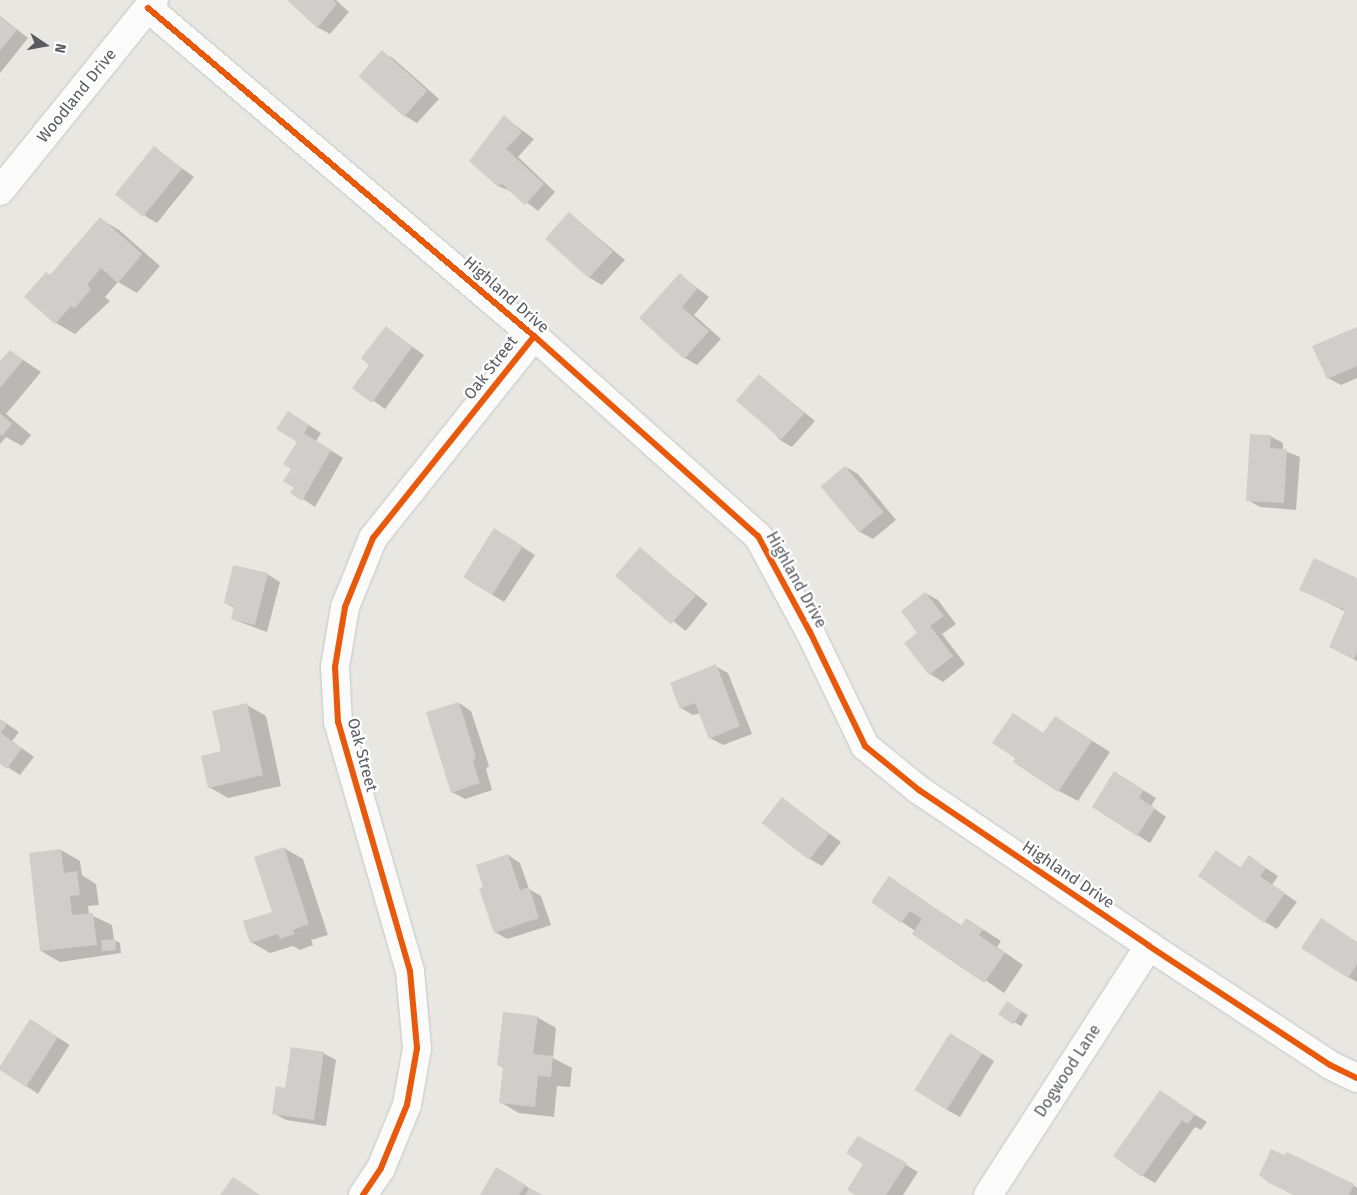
<!DOCTYPE html>
<html>
<head>
<meta charset="utf-8">
<style>
  body { margin:0 }
  #map { position:relative; width:1357px; height:1195px; overflow:hidden; background:#e8e7e2; font-family:"Fira Sans",sans-serif }
  div>[style] { position:absolute }
  [style*='--x'] { left:calc(var(--x)*1px); top:calc(var(--y)*1px); width:calc(var(--w)*1px); rotate:calc(var(--a)*1deg) }
  .shadow>* { inset:0; background:#0003; transform-origin:0 0 }
  .building>* { inset:0; background:#cfcecb; transform-origin:0 0 }
  .roads { filter:drop-shadow(0 0 1px #c5c5c4) drop-shadow(0 0 1px #c5c5c4) }
  .minor>* { height:28px; margin:-14px; padding:0 14px; transform-origin:14px; border-radius:14px; background:#fcfbfb }
  .cycleway>* { height:6px; margin:-3px; padding:0 3px; transform-origin:3px; border-radius:3px; background:#e8590c }
  span { translate:-50% -50%; white-space:nowrap; text-align:center; line-height:1.15; -webkit-text-stroke:4.5px #fff; paint-order:stroke }
  .street-label { font-size:16px; color:#585b60 }
  .north { position:absolute; left:20px; top:20px; width:50px; height:50px; -webkit-text-stroke:4px #fff; paint-order:stroke; rotate:102deg; font-size:14px; font-weight:700; line-height:20px; text-align:center; color:#585b60 }
  .north::after { content:''; display:block; margin:auto; width:18px; height:22px; background:#585b60; clip-path:polygon(50% 0,100% 100%,50% 72%,0 100%) }
</style>
</head>
<body>
<div id="map">
  <div class="shadow">
    <i style="clip-path:polygon(289px 0,336px 0,349px 12px,330px 34px,317px 27px)"></i>
    <i style="clip-path:polygon(0 16px,28px 38px,0 73px)"></i>
    <i style="clip-path:polygon(382px 52px,394px 59px,439px 99px,417px 123px,405px 116px)"></i>
    <i style="clip-path:polygon(504px 117px,534px 139px,518px 157px,555px 192px,538px 211px,513px 192px,498px 186px)"></i>
    <i style="clip-path:polygon(154px 148px,194px 177px,157px 223px,145px 216px)"></i>
    <i style="clip-path:polygon(570px 214px,625px 260px,602px 285px,590px 278px)"></i>
    <i style="clip-path:polygon(100px 219px,119px 230px,160px 266px,137px 293px,118px 282px,105px 297px,110px 301px,75px 334px,56px 323px,50px 276px)"></i>
    <i style="clip-path:polygon(680px 275px,709px 297px,694px 315px,721px 339px,697px 365px,685px 358px,641px 318px)"></i>
    <i style="clip-path:polygon(386px 328px,424px 355px,385px 409px,354px 387px,371px 365px)"></i>
    <i style="clip-path:polygon(1357px 328px,1357px 378px,1341px 385px,1328px 378px)"></i>
    <i style="clip-path:polygon(10px 351px,41px 372px,6px 414px,31px 435px,22px 446px,6px 437px,0 444px,0 361px)"></i>
    <i style="clip-path:polygon(760px 376px,815px 421px,792px 447px,780px 440px,770px 428px)"></i>
    <i style="clip-path:polygon(301px 420px,321px 433px,316px 441px,343px 458px,315px 507px,303px 499px,295px 487px,292px 468px)"></i>
    <i style="clip-path:polygon(1270px 436px,1283px 443px,1283px 450px,1300px 457px,1296px 510px,1260px 507px,1248px 500px)"></i>
    <i style="clip-path:polygon(846px 467px,858px 474px,896px 520px,873px 539px,860px 532px)"></i>
    <i style="clip-path:polygon(507px 537px,535px 555px,504px 602px,491px 594px)"></i>
    <i style="left:640px;top:549px;width:87px;height:35px;rotate:39deg"></i>
    <i style="clip-path:polygon(267px 574px,280px 582px,267px 632px,232px 619px,235px 608px,225px 603px)"></i>
    <i style="clip-path:polygon(1357px 579px,1357px 661px,1330px 647px,1346px 612px,1301px 589px)"></i>
    <i style="clip-path:polygon(925px 593px,938px 600px,956px 624px,942px 634px,965px 664px,943px 682px,930px 674px,906px 643px,919px 633px)"></i>
    <i style="clip-path:polygon(715px 666px,728px 673px,752px 734px,723px 745px,710px 738px,700px 713px,693px 715px,681px 708px)"></i>
    <i style="clip-path:polygon(459px 703px,471px 711px,489px 766px,486px 769px,492px 790px,465px 799px,452px 792px)"></i>
    <i style="clip-path:polygon(247px 705px,266px 716px,281px 786px,228px 798px,209px 787px)"></i>
    <i style="clip-path:polygon(1013px 714px,1044px 734px,1055px 717px,1110px 752px,1078px 801px,1059px 791px)"></i>
    <i style="clip-path:polygon(0 719px,19px 732px,12px 741px,34px 757px,20px 775px,0 762px)"></i>
    <i style="clip-path:polygon(1127px 780px,1156px 798px,1151px 806px,1166px 817px,1150px 843px,1093px 807px)"></i>
    <i style="clip-path:polygon(782px 799px,841px 842px,822px 866px,810px 859px)"></i>
    <i style="clip-path:polygon(284px 848px,303px 859px,328px 935px,311px 940px,313px 945px,300px 950px,293px 946px,270px 953px,251px 942px,273px 913px)"></i>
    <i style="clip-path:polygon(61px 850px,80px 861px,82px 875px,96px 884px,99px 905px,88px 906px,89px 914px,112px 925px,114px 940px,120px 943px,121px 953px,60px 962px,41px 951px)"></i>
    <i style="clip-path:polygon(1217px 852px,1241px 868px,1249px 857px,1278px 876px,1272px 885px,1297px 902px,1277px 929px,1265px 922px)"></i>
    <i style="clip-path:polygon(508px 855px,520px 863px,529px 889px,541px 896px,551px 925px,507px 939px,495px 932px,485px 887px)"></i>
    <i style="clip-path:polygon(889px 878px,962px 926px,967px 919px,1001px 941px,997px 947px,1023px 965px,1004px 993px,902px 922px)"></i>
    <i style="clip-path:polygon(1357px 942px,1357px 982px,1348px 977px)"></i>
    <i style="left:1007px;top:1003px;width:24px;height:13px;rotate:30deg"></i>
    <i style="clip-path:polygon(537px 1017px,556px 1028px,553px 1058px,572px 1068px,570px 1087px,557px 1086px,554px 1117px,519px 1113px,500px 1102px,504px 1068px,498px 1065px)"></i>
    <i style="left:31px;top:1020px;width:46px;height:58px;rotate:33deg"></i>
    <i style="clip-path:polygon(962px 1041px,994px 1061px,960px 1117px,947px 1110px)"></i>
    <i style="clip-path:polygon(323px 1053px,336px 1060px,326px 1126px,286px 1120px,273px 1113px,286px 1089px)"></i>
    <i style="clip-path:polygon(1171px 1100px,1207px 1122px,1201px 1130px,1195px 1127px,1155px 1183px,1143px 1176px)"></i>
    <i style="clip-path:polygon(858px 1137px,918px 1172px,903px 1195px,857px 1195px,865px 1164px)"></i>
    <i style="clip-path:polygon(497px 1169px,537px 1193px,540px 1195px,481px 1195px)"></i>
    <i style="clip-path:polygon(1269px 1182px,1353px 1185px,1357px 1188px,1357px 1195px,1294px 1195px)"></i>
  </div>
  <div class="building">
    <i style="clip-path:polygon(287px 0,333px 0,337px 4px,317px 28px)"></i>
    <i style="clip-path:polygon(0 17px,17px 30px,0 51px)"></i>
    <i style="left:382px;top:50px;width:61px;height:35px;rotate:42deg"></i>
    <i style="clip-path:polygon(504px 115px,522px 132px,506px 149px,544px 184px,525px 205px,501px 183px,498px 187px,469px 161px)"></i>
    <i style="left:154px;top:146px;width:36px;height:62px;rotate:39deg"></i>
    <i style="left:569px;top:212px;width:59px;height:36px;rotate:42deg"></i>
    <i style="clip-path:polygon(100px 217px,142px 254px,118px 283px,101px 268px,87px 285px,91px 289px,75px 308px,71px 306px,55px 324px,24px 297px,46px 272px,50px 275px)"></i>
    <i style="clip-path:polygon(680px 273px,697px 289px,682px 307px,709px 331px,684px 359px,639px 318px)"></i>
    <i style="clip-path:polygon(386px 326px,412px 347px,372px 403px,352px 388px,369px 365px,361px 358px)"></i>
    <i style="clip-path:polygon(1357px 327px,1357px 366px,1327px 379px,1312px 346px)"></i>
    <i style="clip-path:polygon(10px 350px,23px 360px,0 388px,0 362px)"></i>
    <i style="left:759px;top:374px;width:60px;height:35px;rotate:41deg"></i>
    <i style="clip-path:polygon(288px 411px,309px 425px,304px 433px,331px 450px,302px 501px,290px 493px,294px 488px,283px 481px,291px 469px,283px 464px,297px 442px,276px 429px)"></i>
    <i style="clip-path:polygon(0 413px,12px 424px,2px 436px,0 434px)"></i>
    <i style="clip-path:polygon(1250px 434px,1271px 435px,1270px 448px,1287px 449px,1284px 503px,1246px 501px)"></i>
    <i style="left:845px;top:466px;width:60px;height:32px;rotate:50deg"></i>
    <i style="left:494px;top:528px;width:34px;height:58px;rotate:32deg"></i>
    <i style="left:640px;top:547px;width:74px;height:38px;rotate:41deg"></i>
    <i style="clip-path:polygon(1314px 558px,1357px 578px,1357px 652px,1354px 659px,1329px 647px,1345px 610px,1299px 590px)"></i>
    <i style="clip-path:polygon(233px 565px,268px 573px,255px 625px,231px 619px,234px 606px,224px 603px)"></i>
    <i style="clip-path:polygon(925px 592px,944px 616px,930px 626px,953px 656px,929px 675px,904px 643px,917px 633px,901px 611px)"></i>
    <i style="clip-path:polygon(716px 664px,740px 726px,709px 739px,695px 703px,680px 709px,670px 683px)"></i>
    <i style="clip-path:polygon(459px 702px,476px 758px,473px 762px,480px 783px,451px 793px,426px 712px)"></i>
    <i style="clip-path:polygon(247px 703px,263px 775px,208px 788px,201px 756px,221px 751px,212px 711px)"></i>
    <i style="clip-path:polygon(1013px 713px,1043px 733px,1055px 716px,1092px 741px,1058px 792px,1013px 762px,1015px 758px,992px 743px)"></i>
    <i style="clip-path:polygon(0 719px,7px 724px,1px 733px,22px 748px,7px 769px,0 764px)"></i>
    <i style="clip-path:polygon(1114px 771px,1144px 790px,1139px 798px,1155px 808px,1137px 836px,1092px 807px)"></i>
    <i style="left:782px;top:797px;width:60px;height:33px;rotate:38deg"></i>
    <i style="clip-path:polygon(284px 847px,309px 924px,293px 930px,295px 934px,280px 939px,278px 934px,250px 943px,243px 921px,272px 912px,254px 857px)"></i>
    <i style="clip-path:polygon(61px 849px,64px 873px,77px 871px,80px 895px,70px 896px,72px 915px,93px 913px,97px 945px,40px 951px,29px 853px)"></i>
    <i style="clip-path:polygon(1216px 850px,1240px 868px,1249px 855px,1266px 868px,1260px 876px,1285px 893px,1264px 923px,1198px 876px)"></i>
    <i style="clip-path:polygon(508px 854px,520px 890px,529px 887px,539px 918px,494px 933px,479px 888px,483px 887px,476px 865px)"></i>
    <i style="clip-path:polygon(889px 876px,961px 926px,966px 918px,983px 930px,979px 935px,1005px 953px,984px 983px,912px 934px,922px 919px,910px 911px,901px 923px,871px 902px)"></i>
    <i style="clip-path:polygon(1321px 918px,1357px 942px,1357px 964px,1348px 978px,1301px 948px)"></i>
    <i style="left:115px;top:939px;width:11px;height:14px;rotate:85deg"></i>
    <i style="left:1007px;top:1001px;width:18px;height:16px;rotate:34deg"></i>
    <i style="clip-path:polygon(503px 1012px,538px 1016px,533px 1054px,553px 1056px,551px 1077px,538px 1076px,535px 1107px,499px 1103px,503px 1066px,497px 1065px)"></i>
    <i style="clip-path:polygon(30px 1019px,58px 1037px,26px 1087px,0 1070px,0 1066px)"></i>
    <i style="left:950px;top:1033px;width:38px;height:67px;rotate:32deg"></i>
    <i style="clip-path:polygon(291px 1047px,324px 1052px,314px 1120px,272px 1114px,276px 1086px,285px 1088px)"></i>
    <i style="clip-path:polygon(1160px 1090px,1195px 1114px,1188px 1124px,1182px 1120px,1142px 1177px,1113px 1156px)"></i>
    <i style="clip-path:polygon(858px 1136px,907px 1163px,886px 1195px,855px 1195px,847px 1190px,863px 1164px,846px 1153px)"></i>
    <i style="clip-path:polygon(1271px 1149px,1284px 1155px,1287px 1152px,1354px 1184px,1349px 1195px,1294px 1195px,1269px 1183px,1259px 1175px)"></i>
    <i style="clip-path:polygon(496px 1167px,526px 1185px,519px 1195px,480px 1195px)"></i>
    <i style="clip-path:polygon(233px 1177px,260px 1195px,220px 1195px)"></i>
    <i style="clip-path:polygon(529px 1188px,543px 1195px,525px 1195px)"></i>
  </div>
  <div class="roads">
    <div class="minor">
      <i style="--x:148;--y:8;--w:507;--a:40.36"></i>
      <i style="--x:534;--y:336;--w:300;--a:41.8"></i>
      <i style="--x:758;--y:536;--w:109;--a:61.6"></i>
      <i style="--x:810;--y:632;--w:127;--a:64.2"></i>
      <i style="--x:865;--y:746;--w:70;--a:39.2"></i>
      <i style="--x:919;--y:790;--w:278;--a:34.1"></i>
      <i style="--x:1149;--y:946;--w:217;--a:33.3"></i>
      <i style="--x:1330;--y:1065;--w:30;--a:26"></i>
      <i style="--x:0;--y:191;--w:245;--a:-51.1"></i>
      <i style="--x:363;--y:1195;--w:32;--a:-56"></i>
      <i style="--x:381;--y:1168;--w:68;--a:-67.6"></i>
      <i style="--x:407;--y:1105;--w:58;--a:-80"></i>
      <i style="--x:417;--y:1048;--w:77;--a:-95.2"></i>
      <i style="--x:410;--y:971;--w:259;--a:-106.1"></i>
      <i style="--x:338;--y:722;--w:55;--a:-93.1"></i>
      <i style="--x:335;--y:667;--w:61;--a:-80.5"></i>
      <i style="--x:345;--y:607;--w:74;--a:-67.9"></i>
      <i style="--x:373;--y:538;--w:258;--a:-51.4"></i>
      <i style="--x:988;--y:1195;--w:297;--a:-57.1"></i>
    </div>
  </div>
  <div class="cycleway">
    <i style="--x:148;--y:8;--w:507;--a:40.36"></i>
    <i style="--x:534;--y:336;--w:300;--a:41.8"></i>
    <i style="--x:758;--y:536;--w:109;--a:61.6"></i>
    <i style="--x:810;--y:632;--w:127;--a:64.2"></i>
    <i style="--x:865;--y:746;--w:70;--a:39.2"></i>
    <i style="--x:919;--y:790;--w:278;--a:34.1"></i>
    <i style="--x:1149;--y:946;--w:217;--a:33.3"></i>
    <i style="--x:1330;--y:1065;--w:30;--a:26"></i>
    <i style="--x:363;--y:1195;--w:32;--a:-56"></i>
    <i style="--x:381;--y:1168;--w:68;--a:-67.6"></i>
    <i style="--x:407;--y:1105;--w:58;--a:-80"></i>
    <i style="--x:417;--y:1048;--w:77;--a:-95.2"></i>
    <i style="--x:410;--y:971;--w:259;--a:-106.1"></i>
    <i style="--x:338;--y:722;--w:55;--a:-93.1"></i>
    <i style="--x:335;--y:667;--w:61;--a:-80.5"></i>
    <i style="--x:345;--y:607;--w:74;--a:-67.9"></i>
    <i style="--x:373;--y:538;--w:258;--a:-51.4"></i>
  </div>
  <div class="street-label">
    <span style="left:77px;top:96px;rotate:-51deg">Woodland Drive</span>
    <span style="left:506px;top:295px;rotate:41deg">Highland Drive</span>
    <span style="left:491px;top:368px;rotate:-52deg">Oak Street</span>
    <span style="left:796px;top:580px;rotate:61deg">Highland Drive</span>
    <span style="left:362px;top:755px;rotate:75deg">Oak Street</span>
    <span style="left:1068px;top:875px;rotate:34deg">Highland Drive</span>
    <span style="left:1068px;top:1071px;rotate:-57deg">Dogwood Lane</span>
  </div>
  <div class="north">N</div>
</div>
</body>
</html>
